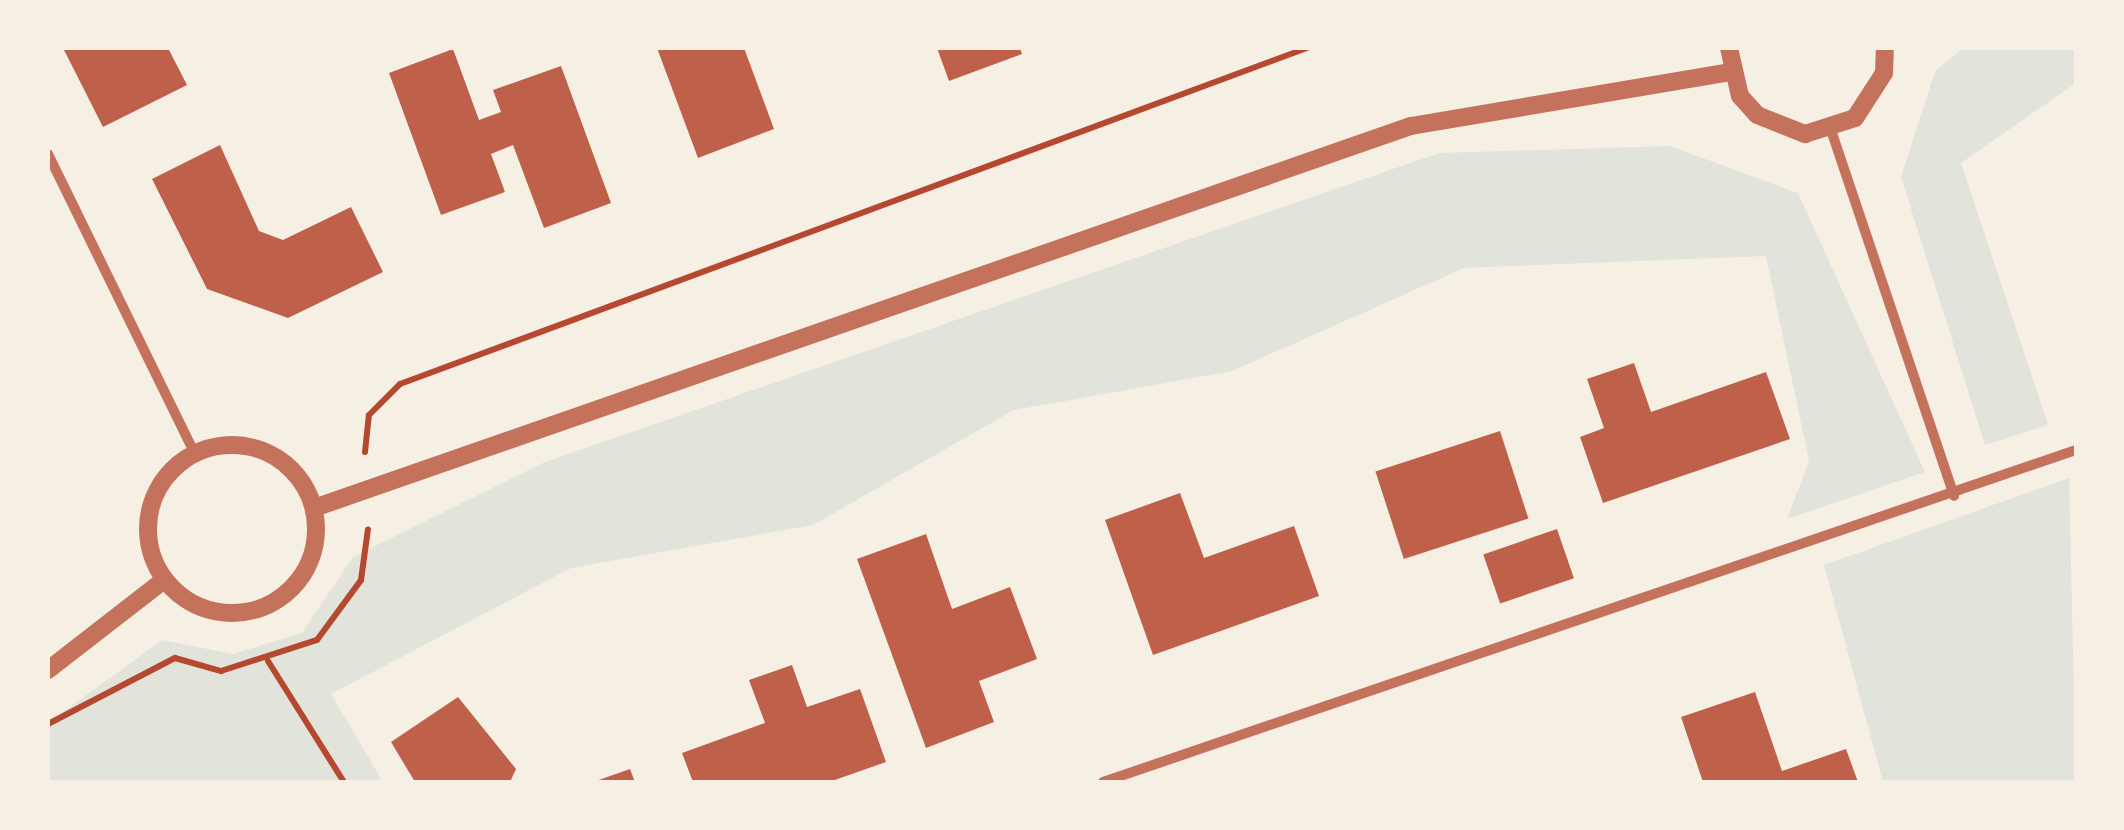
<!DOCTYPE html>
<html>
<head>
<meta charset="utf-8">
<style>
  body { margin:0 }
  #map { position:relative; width:2124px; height:830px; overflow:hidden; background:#f6efe4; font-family:Cabin,sans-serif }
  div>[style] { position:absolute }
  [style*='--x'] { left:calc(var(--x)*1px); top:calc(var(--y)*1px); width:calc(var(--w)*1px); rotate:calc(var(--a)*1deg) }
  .green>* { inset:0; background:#e2e4dc }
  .building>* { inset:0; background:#bf614a; transform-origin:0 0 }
  .path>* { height:6px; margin:-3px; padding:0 3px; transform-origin:3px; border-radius:3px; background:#b5482f }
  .minor>* { height:10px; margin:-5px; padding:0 5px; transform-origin:5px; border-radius:5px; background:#c5725c }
  .tertiary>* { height:18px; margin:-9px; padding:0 9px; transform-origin:9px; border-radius:9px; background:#c5725c }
  .tertiary>.ring { margin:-9px; padding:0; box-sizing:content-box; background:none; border:18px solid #c5725c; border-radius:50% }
  span { translate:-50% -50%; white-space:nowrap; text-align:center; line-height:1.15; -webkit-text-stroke:9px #f6efe4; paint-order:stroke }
  .frame { position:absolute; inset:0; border:50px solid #f6efe4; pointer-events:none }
</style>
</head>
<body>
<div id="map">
  <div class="green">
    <i style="clip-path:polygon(1963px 48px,2076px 48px,2076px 83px,1961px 163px,2048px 425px,1985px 445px,1901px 177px,1935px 71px)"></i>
    <i style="clip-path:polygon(1670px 146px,1798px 193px,1925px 472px,1787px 519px,1809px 461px,1766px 256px,1464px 268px,1232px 371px,1014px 410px,813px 525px,571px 568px,331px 694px,383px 782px,48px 782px,48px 723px,162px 640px,233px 654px,302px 633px,353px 557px,545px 462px,1439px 153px)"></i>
    <i style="clip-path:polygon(2069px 478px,2076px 782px,1883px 782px,1824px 565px)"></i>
  </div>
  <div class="building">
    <i style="clip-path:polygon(63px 48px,168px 48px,187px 85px,103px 127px)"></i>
    <i style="clip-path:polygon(657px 48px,744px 48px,774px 129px,698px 158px)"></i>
    <i style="clip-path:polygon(937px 48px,1020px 48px,1022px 54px,949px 81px)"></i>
    <i style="clip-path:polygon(453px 49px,479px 120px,501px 112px,493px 90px,561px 66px,611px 203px,544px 228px,513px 145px,491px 154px,505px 192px,441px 215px,389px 73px)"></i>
    <i style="clip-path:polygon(220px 145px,259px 231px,283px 240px,351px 207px,383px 272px,288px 318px,207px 289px,152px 179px)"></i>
    <i style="clip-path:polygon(1634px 363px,1651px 412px,1766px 372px,1790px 439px,1603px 503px,1580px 437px,1604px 428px,1587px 379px)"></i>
    <i style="left:1500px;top:431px;width:92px;height:131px;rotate:72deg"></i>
    <i style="clip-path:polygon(1180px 493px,1204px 558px,1294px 526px,1319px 596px,1153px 655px,1105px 520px)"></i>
    <i style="left:1557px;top:529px;width:52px;height:78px;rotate:71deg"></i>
    <i style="clip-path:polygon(926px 534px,952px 609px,1010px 587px,1037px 659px,979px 681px,994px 722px,926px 748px,857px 559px)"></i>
    <i style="clip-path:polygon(792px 665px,807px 707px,860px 689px,886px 762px,829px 782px,693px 782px,682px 753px,765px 723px,749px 680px)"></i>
    <i style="clip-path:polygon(1755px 692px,1782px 771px,1846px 749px,1858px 782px,1703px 782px,1681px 717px)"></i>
    <i style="clip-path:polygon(458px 697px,516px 769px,510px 782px,415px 782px,391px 742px)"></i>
    <i style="clip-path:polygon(630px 769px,635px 782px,593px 782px)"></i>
  </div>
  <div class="path">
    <i style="--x:365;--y:452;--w:37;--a:-84"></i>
    <i style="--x:369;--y:415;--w:44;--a:-45"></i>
    <i style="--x:400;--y:384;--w:967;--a:-20.33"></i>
    <i style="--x:268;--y:661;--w:143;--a:57.9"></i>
    <i style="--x:48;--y:724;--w:143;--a:-27.5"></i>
    <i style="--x:175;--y:658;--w:48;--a:15.8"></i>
    <i style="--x:221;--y:671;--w:101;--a:-17.9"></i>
    <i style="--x:317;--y:640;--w:74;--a:-53.7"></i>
    <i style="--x:361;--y:580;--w:51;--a:-82.2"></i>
  </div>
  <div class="minor">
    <i style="--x:1831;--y:130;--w:386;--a:71.4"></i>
    <i style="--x:48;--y:154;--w:332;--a:63.9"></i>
    <i style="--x:1103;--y:782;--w:1028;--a:-18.84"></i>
  </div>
  <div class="tertiary">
    <i style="--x:1729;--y:48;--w:49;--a:77.1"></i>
    <i style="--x:1740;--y:96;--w:25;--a:48"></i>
    <i style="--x:1757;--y:115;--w:52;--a:21.6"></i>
    <i style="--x:1805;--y:134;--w:52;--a:-17.7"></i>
    <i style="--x:1855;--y:118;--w:54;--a:-57.2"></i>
    <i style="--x:1884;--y:73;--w:25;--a:-88"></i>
    <i class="ring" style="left:148px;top:445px;width:150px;height:150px"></i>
    <i style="--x:314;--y:508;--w:1162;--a:-19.2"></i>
    <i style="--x:1411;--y:126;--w:325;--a:-9.6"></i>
    <i style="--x:48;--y:670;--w:147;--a:-37.8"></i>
  </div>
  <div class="frame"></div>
</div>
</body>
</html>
